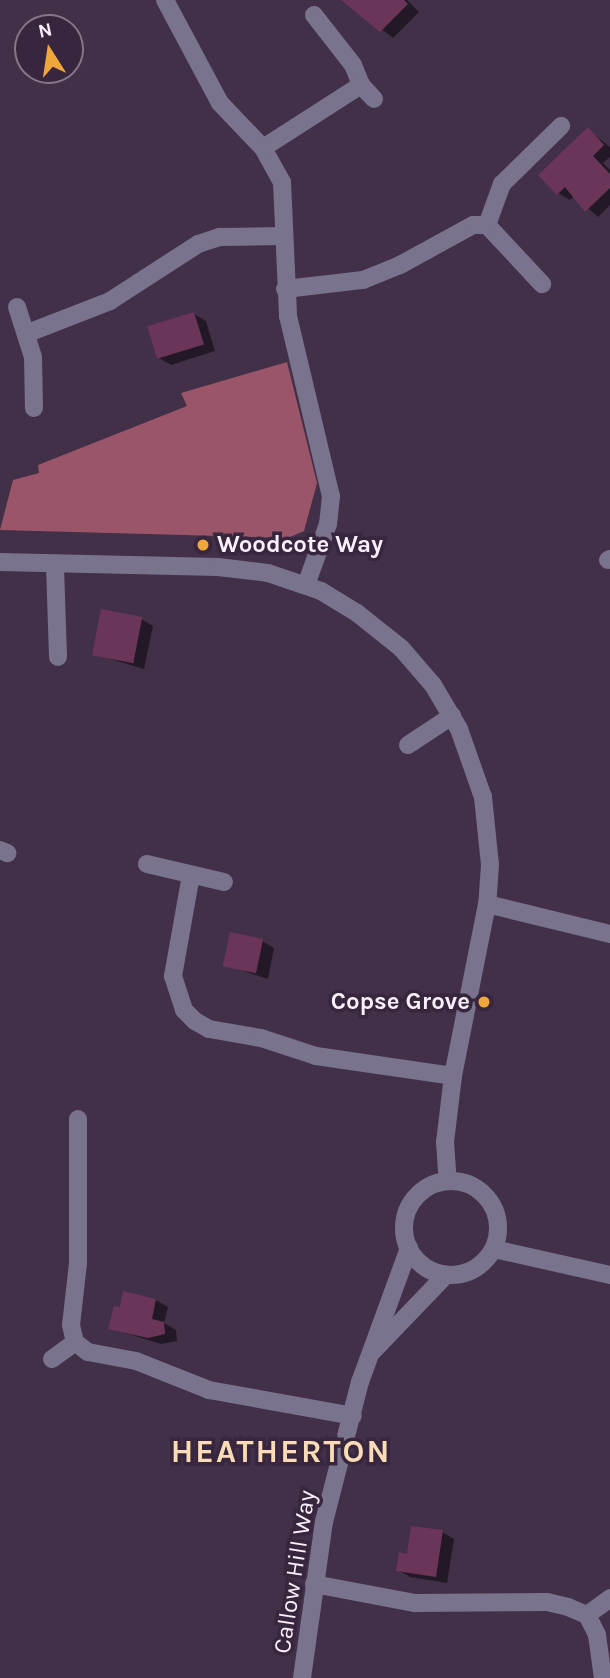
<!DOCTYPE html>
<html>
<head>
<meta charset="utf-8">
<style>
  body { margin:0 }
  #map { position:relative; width:610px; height:1678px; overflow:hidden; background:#423048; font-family:Karla,sans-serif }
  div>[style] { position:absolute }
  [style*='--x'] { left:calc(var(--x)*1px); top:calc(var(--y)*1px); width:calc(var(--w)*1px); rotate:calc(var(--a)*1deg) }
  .forest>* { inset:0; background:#9a5668 }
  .shadow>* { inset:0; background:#0007 }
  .building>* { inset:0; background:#6b355a; transform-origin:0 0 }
  .minor>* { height:18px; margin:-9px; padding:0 9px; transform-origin:9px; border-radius:9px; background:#79738e }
  .minor>.ring { margin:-9px; padding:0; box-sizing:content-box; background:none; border:18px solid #79738e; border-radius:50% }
  .dots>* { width:19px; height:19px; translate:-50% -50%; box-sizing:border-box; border:4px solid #37263d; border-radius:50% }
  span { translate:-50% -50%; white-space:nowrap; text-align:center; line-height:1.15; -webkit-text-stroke:7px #37263d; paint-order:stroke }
  .poi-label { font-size:24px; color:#fbf1fe; font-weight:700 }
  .left { translate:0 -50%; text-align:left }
  .right { translate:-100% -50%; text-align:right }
  .street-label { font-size:24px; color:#fbf1fe }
  .district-label { font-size:32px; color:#fbdcb6; font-weight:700; letter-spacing:2px }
  .north { position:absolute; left:14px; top:14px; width:70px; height:70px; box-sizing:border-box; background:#37263d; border:2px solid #85778a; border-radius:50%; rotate:348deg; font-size:19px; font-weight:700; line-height:28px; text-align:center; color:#fbf1fe }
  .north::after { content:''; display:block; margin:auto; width:24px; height:32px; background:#efa73d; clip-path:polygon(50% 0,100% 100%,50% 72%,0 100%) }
</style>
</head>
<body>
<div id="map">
  <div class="forest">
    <i style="clip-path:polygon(287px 362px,317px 483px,304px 531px,288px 538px,0 530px,13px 480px,39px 473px,38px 465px,187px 406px,181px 393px)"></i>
  </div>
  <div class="shadow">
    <i style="clip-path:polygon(344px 0,407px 0,419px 12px,393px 38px)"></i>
    <i style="clip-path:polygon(588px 130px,610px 147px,610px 157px,603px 163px,610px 170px,610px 205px,598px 217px,574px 196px,570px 200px,558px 193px)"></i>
    <i style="clip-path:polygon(194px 314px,206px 321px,215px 351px,171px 365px,159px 358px)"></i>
    <i style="clip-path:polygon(141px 619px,153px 626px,144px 669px,93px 654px)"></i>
    <i style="clip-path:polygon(262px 941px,274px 948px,268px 979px,225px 965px)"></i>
    <i style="clip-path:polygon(156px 1300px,168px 1307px,164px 1323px,176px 1330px,177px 1341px,161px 1344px,110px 1328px,121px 1309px)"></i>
    <i style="clip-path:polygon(442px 1532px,454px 1539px,447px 1583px,410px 1577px,398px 1570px)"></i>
  </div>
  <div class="building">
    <i style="clip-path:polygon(341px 0,404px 0,408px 4px,380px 32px)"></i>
    <i style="clip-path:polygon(588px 127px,604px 145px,593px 156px,610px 174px,610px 188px,585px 212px,565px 187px,557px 195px,538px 175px)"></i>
    <i style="left:194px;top:312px;width:34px;height:49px;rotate:73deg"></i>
    <i style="left:101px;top:609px;width:42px;height:47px;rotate:11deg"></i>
    <i style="left:230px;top:932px;width:34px;height:35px;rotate:12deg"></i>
    <i style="clip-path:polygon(123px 1291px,156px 1299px,152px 1319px,164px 1322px,165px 1334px,148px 1338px,108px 1329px,114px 1306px,120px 1307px)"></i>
    <i style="clip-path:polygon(411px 1526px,443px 1530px,436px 1577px,396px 1571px,399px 1552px,407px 1554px)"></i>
  </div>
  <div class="minor">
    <i style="--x:165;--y:0;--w:117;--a:61.9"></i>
    <i style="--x:220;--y:103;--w:62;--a:46.3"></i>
    <i style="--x:263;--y:148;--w:39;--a:61"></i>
    <i style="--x:282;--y:182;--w:134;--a:87.4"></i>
    <i style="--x:288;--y:316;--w:185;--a:76.6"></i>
    <i style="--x:331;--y:496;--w:28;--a:96"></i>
    <i style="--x:328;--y:524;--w:65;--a:109.8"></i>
    <i style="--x:314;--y:15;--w:63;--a:52"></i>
    <i style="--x:353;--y:65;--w:22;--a:68"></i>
    <i style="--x:263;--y:148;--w:117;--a:-32.7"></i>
    <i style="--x:361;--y:85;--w:19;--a:47"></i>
    <i style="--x:487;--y:225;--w:81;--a:47"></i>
    <i style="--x:285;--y:289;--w:79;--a:-6.6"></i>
    <i style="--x:363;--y:280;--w:40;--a:-22"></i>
    <i style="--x:400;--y:265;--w:83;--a:-28.7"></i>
    <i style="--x:473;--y:225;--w:14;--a:0"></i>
    <i style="--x:487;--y:225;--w:44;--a:-69.9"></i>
    <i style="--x:502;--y:184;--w:83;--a:-44.5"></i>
    <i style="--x:17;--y:307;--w:52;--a:72.3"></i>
    <i style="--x:33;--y:357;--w:51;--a:88.9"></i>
    <i style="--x:28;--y:333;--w:88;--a:-21.3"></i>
    <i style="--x:110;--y:301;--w:105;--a:-32.9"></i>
    <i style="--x:198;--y:244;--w:23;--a:-18"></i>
    <i style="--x:220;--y:237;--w:62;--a:-0.9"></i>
    <i style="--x:608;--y:560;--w:2;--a:-27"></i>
    <i style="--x:0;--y:562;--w:218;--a:1.3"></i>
    <i style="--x:218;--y:567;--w:50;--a:6.8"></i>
    <i style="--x:268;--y:573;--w:56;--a:18.8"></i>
    <i style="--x:321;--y:591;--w:42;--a:31.4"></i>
    <i style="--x:357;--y:613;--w:56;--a:38.5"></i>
    <i style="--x:401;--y:648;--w:49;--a:49.1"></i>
    <i style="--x:433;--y:685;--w:51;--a:59.4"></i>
    <i style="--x:459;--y:729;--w:72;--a:70.6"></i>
    <i style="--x:483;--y:797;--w:68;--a:84.1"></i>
    <i style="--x:490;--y:865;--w:39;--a:94"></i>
    <i style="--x:487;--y:904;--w:175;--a:101.2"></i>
    <i style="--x:453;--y:1076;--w:66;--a:96.9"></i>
    <i style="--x:445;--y:1142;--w:39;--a:86"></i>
    <i style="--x:55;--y:566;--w:91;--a:88.1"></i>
    <i style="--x:408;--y:745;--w:53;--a:-33.4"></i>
    <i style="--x:0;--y:850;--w:8;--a:23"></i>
    <i style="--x:147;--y:864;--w:79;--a:13.2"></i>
    <i style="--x:191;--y:875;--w:103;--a:100.1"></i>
    <i style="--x:173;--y:976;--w:36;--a:72"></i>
    <i style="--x:184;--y:1010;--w:16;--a:45"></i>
    <i style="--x:195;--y:1021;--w:16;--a:30"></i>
    <i style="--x:209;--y:1029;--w:53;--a:9.8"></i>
    <i style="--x:261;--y:1038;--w:58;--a:18.1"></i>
    <i style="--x:316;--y:1056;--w:138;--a:8.3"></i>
    <i style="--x:487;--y:904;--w:127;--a:13.7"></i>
    <i style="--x:78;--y:1119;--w:144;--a:90"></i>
    <i style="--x:78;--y:1263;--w:62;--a:96.4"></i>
    <i style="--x:71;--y:1325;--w:17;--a:77"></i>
    <i style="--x:75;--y:1342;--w:16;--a:38"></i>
    <i style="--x:88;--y:1352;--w:49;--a:10.6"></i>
    <i style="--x:136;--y:1361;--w:79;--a:21.7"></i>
    <i style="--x:209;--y:1390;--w:146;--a:10.2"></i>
    <i class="ring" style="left:404px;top:1181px;width:76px;height:76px"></i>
    <i style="--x:494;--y:1249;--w:119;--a:12.6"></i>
    <i style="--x:373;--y:1351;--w:105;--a:-46.2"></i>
    <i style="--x:52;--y:1359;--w:29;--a:-36"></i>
    <i style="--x:314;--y:1584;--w:103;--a:10.7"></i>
    <i style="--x:415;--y:1603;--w:132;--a:-0.4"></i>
    <i style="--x:547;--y:1602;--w:22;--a:13"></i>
    <i style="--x:568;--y:1607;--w:21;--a:23"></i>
    <i style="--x:587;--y:1615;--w:22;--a:63"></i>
    <i style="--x:597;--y:1635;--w:43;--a:82.1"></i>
    <i style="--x:587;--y:1615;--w:29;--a:-36"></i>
    <i style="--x:302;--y:1678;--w:158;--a:-82"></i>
    <i style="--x:324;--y:1522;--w:145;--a:-75.6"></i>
    <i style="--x:360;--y:1382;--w:143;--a:-69.9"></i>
  </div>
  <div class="dots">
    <i style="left:203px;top:545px;background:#efa73d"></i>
    <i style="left:484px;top:1002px;background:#efa73d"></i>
  </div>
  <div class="poi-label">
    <span class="left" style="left:217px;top:545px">Woodcote Way</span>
    <span class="right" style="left:470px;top:1002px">Copse Grove</span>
  </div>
  <div class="street-label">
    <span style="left:295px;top:1572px;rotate:-81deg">Callow Hill Way</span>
  </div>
  <div class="district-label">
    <span style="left:281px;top:1452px">HEATHERTON</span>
  </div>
  <div class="north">N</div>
</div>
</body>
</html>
